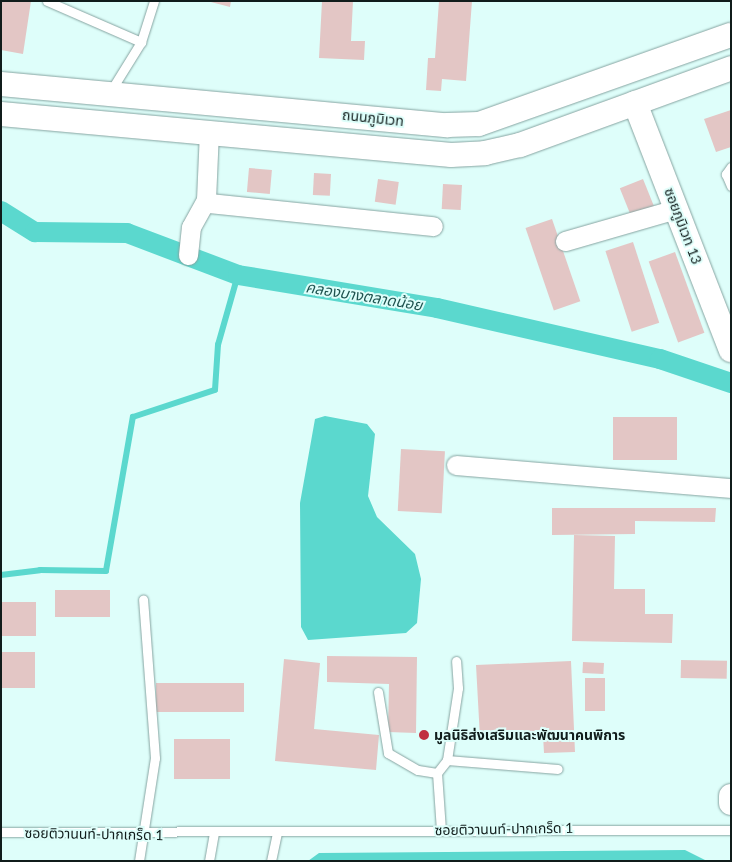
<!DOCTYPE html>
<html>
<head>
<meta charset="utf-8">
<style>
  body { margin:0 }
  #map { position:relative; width:732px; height:862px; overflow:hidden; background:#defefa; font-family:Lato,"Noto Sans Thai",sans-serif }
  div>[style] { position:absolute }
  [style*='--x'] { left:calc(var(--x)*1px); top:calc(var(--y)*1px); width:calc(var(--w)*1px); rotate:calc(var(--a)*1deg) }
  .water>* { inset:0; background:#5bd8ce }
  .stream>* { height:5.5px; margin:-2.75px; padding:0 2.75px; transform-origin:2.75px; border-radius:2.75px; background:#5bd8ce }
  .canal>* { height:20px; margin:-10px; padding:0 10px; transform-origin:10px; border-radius:10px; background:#5bd8ce }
  .building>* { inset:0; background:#e3c6c5; transform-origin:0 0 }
  .roads { filter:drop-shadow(0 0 1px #86a4a1) drop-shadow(0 0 1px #86a4a1) }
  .service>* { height:9px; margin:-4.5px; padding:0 4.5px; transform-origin:4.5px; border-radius:4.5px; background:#fff }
  .minor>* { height:19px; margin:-9.5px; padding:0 9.5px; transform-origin:9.5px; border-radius:9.5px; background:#fff }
  .tertiary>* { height:24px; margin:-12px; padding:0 12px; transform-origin:12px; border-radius:12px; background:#fff }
  .dots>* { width:14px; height:14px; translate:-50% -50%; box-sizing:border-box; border:2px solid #defefa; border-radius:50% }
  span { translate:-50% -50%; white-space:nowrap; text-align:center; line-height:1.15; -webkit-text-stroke:4px #defefa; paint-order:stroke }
  .street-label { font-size:14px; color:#101c1b }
  .poi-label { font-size:14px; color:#101c1b; font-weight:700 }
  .left { translate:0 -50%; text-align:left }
  .water-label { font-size:15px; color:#1e534f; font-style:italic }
  .frame { position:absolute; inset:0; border:2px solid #101c1b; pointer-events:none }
</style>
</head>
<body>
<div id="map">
  <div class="water">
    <i style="clip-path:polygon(325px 416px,367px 424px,375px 434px,368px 496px,377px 517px,415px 554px,421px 579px,417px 623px,406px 633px,308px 640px,301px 627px,300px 503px,315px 419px)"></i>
    <i style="clip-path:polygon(685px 850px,707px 861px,308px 861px,319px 853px)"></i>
  </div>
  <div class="stream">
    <i style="--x:1;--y:575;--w:39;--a:-7"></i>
    <i style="--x:40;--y:570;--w:66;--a:0.9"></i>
    <i style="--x:106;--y:571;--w:156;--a:-80.1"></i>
    <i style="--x:133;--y:417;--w:86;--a:-18.2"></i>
    <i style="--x:215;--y:390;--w:45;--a:-86.2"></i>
    <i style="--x:218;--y:345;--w:73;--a:-74.1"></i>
  </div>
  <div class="canal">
    <i style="--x:1;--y:211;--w:40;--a:32"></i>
    <i style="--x:35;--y:232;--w:92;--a:0.6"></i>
    <i style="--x:127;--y:233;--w:119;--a:20.7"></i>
    <i style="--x:238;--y:275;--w:202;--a:9.4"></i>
    <i style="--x:437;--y:308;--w:229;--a:12.9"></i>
    <i style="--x:660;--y:359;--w:75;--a:18.7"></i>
  </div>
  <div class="building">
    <i style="clip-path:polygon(1px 1px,31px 1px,23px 54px,1px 50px)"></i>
    <i style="clip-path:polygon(207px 1px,231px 1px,230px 7px)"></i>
    <i style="clip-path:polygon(322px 1px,353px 1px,351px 41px,365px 41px,364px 60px,319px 58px)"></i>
    <i style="clip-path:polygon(439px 1px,472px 1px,466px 81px,442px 79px,441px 91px,426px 90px,428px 58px,435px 58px)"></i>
    <i style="clip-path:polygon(731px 110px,731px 147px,716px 152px,704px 119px)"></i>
    <i style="left:249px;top:168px;width:23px;height:24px;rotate:5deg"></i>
    <i style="left:314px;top:173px;width:17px;height:22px;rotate:3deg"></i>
    <i style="left:378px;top:179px;width:21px;height:23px;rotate:8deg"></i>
    <i style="left:643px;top:179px;width:32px;height:25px;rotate:68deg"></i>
    <i style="left:443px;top:184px;width:19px;height:25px;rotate:3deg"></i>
    <i style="left:552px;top:219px;width:87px;height:28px;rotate:71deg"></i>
    <i style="left:633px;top:242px;width:85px;height:29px;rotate:72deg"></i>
    <i style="left:675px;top:252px;width:86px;height:28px;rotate:70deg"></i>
    <i style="left:613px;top:417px;width:64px;height:43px"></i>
    <i style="left:401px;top:449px;width:44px;height:62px;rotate:3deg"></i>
    <i style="clip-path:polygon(552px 508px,716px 508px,715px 522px,635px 521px,635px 534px,552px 535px)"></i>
    <i style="clip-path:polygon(574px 535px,615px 536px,614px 589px,645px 589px,645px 614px,673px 614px,672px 643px,572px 641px)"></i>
    <i style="left:55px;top:590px;width:55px;height:27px"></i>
    <i style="left:1px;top:602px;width:35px;height:34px"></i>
    <i style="left:1px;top:652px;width:34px;height:36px"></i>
    <i style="clip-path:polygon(327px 656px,417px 657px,416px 733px,388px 732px,389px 684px,327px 682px)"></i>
    <i style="clip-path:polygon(284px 659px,320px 663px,314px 729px,379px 735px,376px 770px,275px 761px)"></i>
    <i style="left:681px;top:660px;width:46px;height:18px;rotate:1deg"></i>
    <i style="clip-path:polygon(571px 661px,575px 752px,544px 753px,543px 735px,480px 738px,476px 665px)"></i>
    <i style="left:583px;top:662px;width:21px;height:11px;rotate:3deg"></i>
    <i style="left:585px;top:678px;width:20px;height:33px"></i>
    <i style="left:244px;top:683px;width:29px;height:88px;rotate:90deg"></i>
    <i style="left:174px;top:739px;width:56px;height:40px"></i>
  </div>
  <div class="roads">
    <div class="service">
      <i style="--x:47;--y:1;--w:103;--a:23.6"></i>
      <i style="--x:110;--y:92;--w:59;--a:-58.2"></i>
      <i style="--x:141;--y:42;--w:43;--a:-72.4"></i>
      <i style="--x:731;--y:167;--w:9;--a:126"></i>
      <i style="--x:726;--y:174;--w:13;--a:67"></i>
      <i style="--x:378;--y:692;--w:62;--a:80.7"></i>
      <i style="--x:388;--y:753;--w:34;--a:30"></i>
      <i style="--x:418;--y:770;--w:19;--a:9"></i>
      <i style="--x:437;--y:773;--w:16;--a:-52"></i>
      <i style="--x:447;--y:760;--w:73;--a:-81.3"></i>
      <i style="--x:458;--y:688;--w:27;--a:-94"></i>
      <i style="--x:447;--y:760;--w:111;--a:4.6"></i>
      <i style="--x:437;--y:773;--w:57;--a:86"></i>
      <i style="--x:1;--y:832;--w:730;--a:-0.16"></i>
      <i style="--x:139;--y:861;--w:104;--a:-81.2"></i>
      <i style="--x:155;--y:758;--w:159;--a:-94.3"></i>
      <i style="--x:209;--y:861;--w:27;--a:-80"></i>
      <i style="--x:271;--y:861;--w:30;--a:-78"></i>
    </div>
    <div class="minor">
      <i style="--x:209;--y:131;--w:69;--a:92.5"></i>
      <i style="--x:206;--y:200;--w:4;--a:45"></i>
      <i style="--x:209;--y:203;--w:225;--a:5.9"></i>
      <i style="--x:565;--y:241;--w:116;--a:-16.1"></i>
      <i style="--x:188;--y:255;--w:28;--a:-84"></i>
      <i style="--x:191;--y:227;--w:31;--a:-61"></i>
      <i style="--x:456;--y:465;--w:276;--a:4.8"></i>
    </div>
    <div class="tertiary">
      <i style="--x:1;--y:84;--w:448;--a:5.3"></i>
      <i style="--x:447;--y:125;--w:32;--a:-2"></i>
      <i style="--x:479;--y:124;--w:267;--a:-19.5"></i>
      <i style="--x:635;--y:103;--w:265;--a:68.8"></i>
      <i style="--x:1;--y:114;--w:452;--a:5.2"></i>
      <i style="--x:451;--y:155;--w:34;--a:-3"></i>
      <i style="--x:485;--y:153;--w:36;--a:-13"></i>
      <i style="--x:520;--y:145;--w:225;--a:-20"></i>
      <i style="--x:731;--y:796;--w:7;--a:90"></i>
    </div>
  </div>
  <div class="dots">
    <i style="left:424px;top:735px;background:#c03040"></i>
  </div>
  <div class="street-label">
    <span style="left:373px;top:118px;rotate:6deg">ถนนภูมิเวท</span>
    <span style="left:683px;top:226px;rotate:69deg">ซอยภูมิเวท 13</span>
    <span style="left:504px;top:829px;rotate:-1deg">ซอยติวานนท์-ปากเกร็ด 1</span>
    <span style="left:94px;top:834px;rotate:1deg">ซอยติวานนท์-ปากเกร็ด 1</span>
  </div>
  <div class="poi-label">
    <span class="left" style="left:434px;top:735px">มูลนิธิส่งเสริมและพัฒนาคนพิการ</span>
  </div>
  <div class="water-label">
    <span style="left:364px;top:296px;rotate:9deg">คลองบางตลาดน้อย</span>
  </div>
  <div class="frame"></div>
</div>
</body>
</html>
